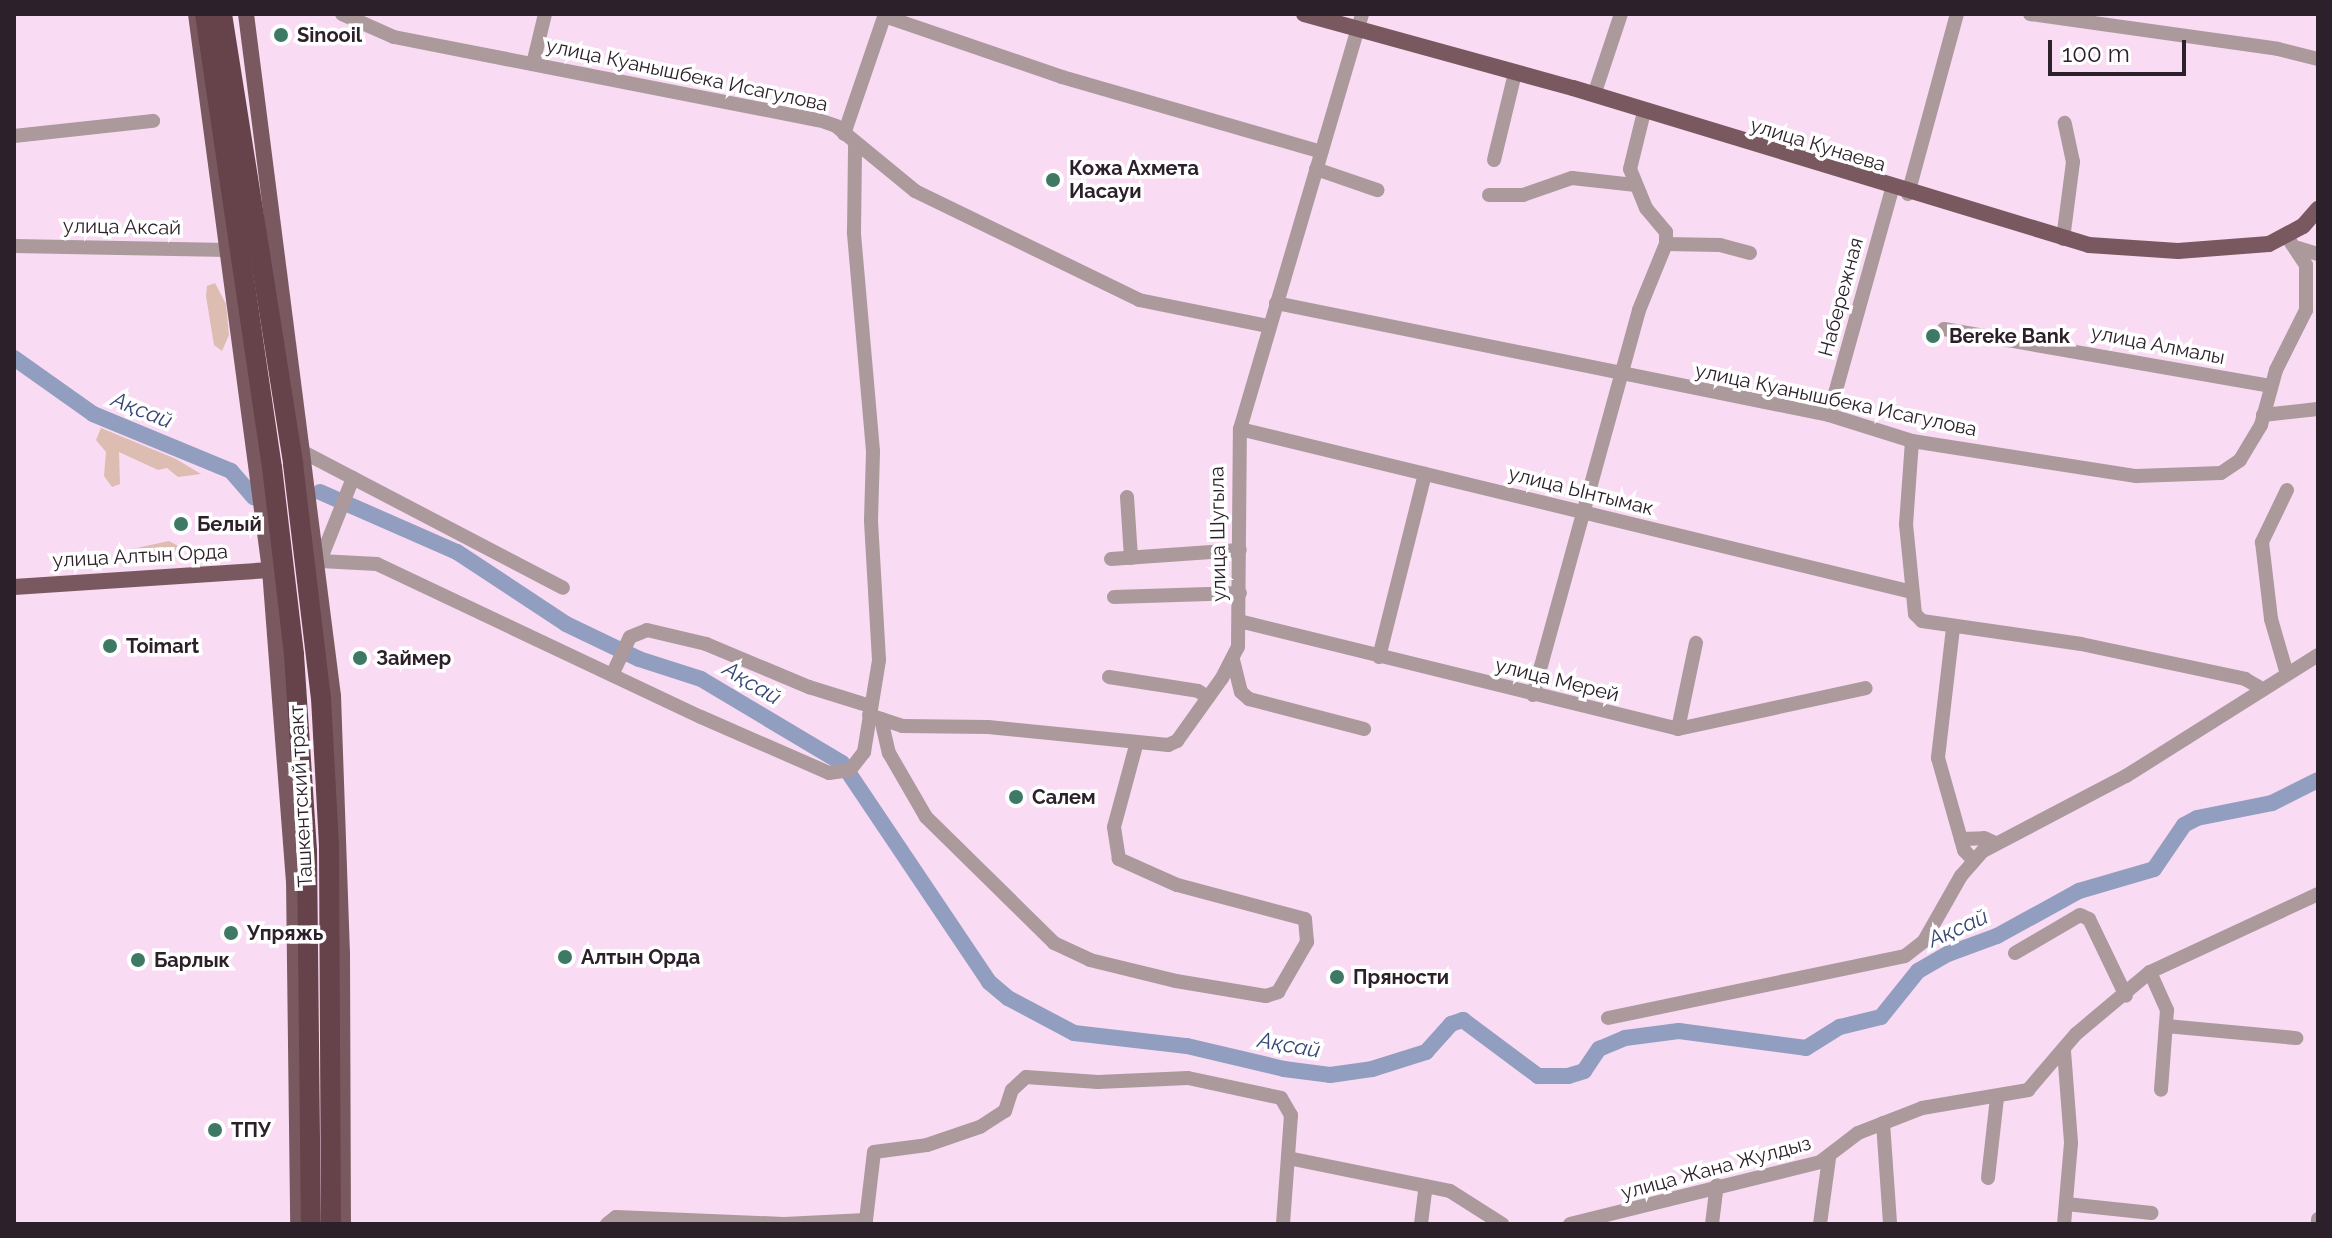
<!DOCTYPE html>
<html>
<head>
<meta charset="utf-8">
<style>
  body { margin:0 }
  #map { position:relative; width:2332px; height:1238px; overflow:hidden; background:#f9dbf3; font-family:Raleway,sans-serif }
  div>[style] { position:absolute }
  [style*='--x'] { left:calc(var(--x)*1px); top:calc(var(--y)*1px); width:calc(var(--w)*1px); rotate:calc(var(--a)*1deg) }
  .green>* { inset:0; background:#ddbcb1 }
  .river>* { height:16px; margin:-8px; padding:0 8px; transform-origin:8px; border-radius:8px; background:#919ebf }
  .minor>* { height:14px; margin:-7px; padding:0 7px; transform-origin:7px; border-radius:7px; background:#ab999c }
  .major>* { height:16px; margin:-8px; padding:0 8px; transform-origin:8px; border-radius:8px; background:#79595f }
  .highway>* { height:20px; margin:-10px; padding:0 10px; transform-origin:10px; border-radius:10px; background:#66434a }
  .dots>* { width:22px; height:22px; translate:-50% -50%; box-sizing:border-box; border:4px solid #fff; border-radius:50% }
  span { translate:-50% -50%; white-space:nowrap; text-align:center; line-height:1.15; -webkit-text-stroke:7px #fff; paint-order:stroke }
  .poi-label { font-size:20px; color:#2c212a; font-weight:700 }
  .left { translate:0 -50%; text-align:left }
  .street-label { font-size:20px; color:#2c212a }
  .water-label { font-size:22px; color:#364775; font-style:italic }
  .frame { position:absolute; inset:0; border:16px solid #2c212a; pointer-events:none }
  .scale { position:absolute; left:2048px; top:40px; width:138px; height:36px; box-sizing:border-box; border:4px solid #2c212a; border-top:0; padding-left:10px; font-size:24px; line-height:28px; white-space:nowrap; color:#2c212a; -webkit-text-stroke:6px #fff; paint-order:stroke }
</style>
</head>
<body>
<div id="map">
  <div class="green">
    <i style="clip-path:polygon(215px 283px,226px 304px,229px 335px,222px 351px,214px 345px,206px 296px,207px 286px)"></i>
    <i style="clip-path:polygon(101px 428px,176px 459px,201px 474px,178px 477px,167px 468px,158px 470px,119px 452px,120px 484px,112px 487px,104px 476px,106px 452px,96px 440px)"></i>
    <i style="clip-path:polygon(169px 541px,180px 547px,166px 562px,134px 561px,130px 566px,113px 560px,132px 549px)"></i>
  </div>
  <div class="river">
    <i style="--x:14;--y:358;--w:97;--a:35.3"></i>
    <i style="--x:93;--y:414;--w:149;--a:22.4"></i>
    <i style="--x:231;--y:471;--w:35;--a:49"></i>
    <i style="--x:320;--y:492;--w:150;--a:23.7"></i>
    <i style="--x:457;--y:552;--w:131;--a:33.4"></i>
    <i style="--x:566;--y:624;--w:81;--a:25.6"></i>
    <i style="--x:639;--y:659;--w:65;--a:17.9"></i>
    <i style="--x:701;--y:679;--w:164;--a:30.8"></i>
    <i style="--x:842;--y:763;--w:264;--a:56.1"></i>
    <i style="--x:989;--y:982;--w:25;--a:40"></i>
    <i style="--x:1008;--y:998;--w:75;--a:27.9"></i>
    <i style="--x:1074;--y:1033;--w:114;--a:6.6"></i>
    <i style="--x:1187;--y:1046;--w:100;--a:13.3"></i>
    <i style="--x:1284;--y:1069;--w:46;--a:7.4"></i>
    <i style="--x:1330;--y:1075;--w:42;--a:-8.1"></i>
    <i style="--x:1372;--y:1069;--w:57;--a:-17.5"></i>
    <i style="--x:1426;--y:1052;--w:38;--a:-48"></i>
    <i style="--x:1451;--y:1024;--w:13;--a:-18"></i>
    <i style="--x:1463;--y:1020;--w:94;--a:36.7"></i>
    <i style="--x:1538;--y:1076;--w:30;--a:0"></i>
    <i style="--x:1568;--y:1076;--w:17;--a:-17"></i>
    <i style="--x:1584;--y:1071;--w:27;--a:-56"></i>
    <i style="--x:1599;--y:1049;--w:28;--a:-23"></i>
    <i style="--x:1625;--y:1038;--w:54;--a:-7.4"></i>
    <i style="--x:1679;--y:1031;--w:128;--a:7.6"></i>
    <i style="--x:1806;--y:1048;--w:40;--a:-32"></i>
    <i style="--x:1840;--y:1027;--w:42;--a:-13.7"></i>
    <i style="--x:1881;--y:1017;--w:59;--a:-51.2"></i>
    <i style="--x:1918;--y:971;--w:34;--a:-30"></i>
    <i style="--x:1948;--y:954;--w:52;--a:-20.2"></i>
    <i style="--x:1997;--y:936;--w:94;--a:-28.8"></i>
    <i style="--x:2079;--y:891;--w:78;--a:-16.3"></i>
    <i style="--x:2154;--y:869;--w:53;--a:-55.7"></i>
    <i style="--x:2184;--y:825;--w:15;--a:-28"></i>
    <i style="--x:2197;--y:818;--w:76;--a:-11.3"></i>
    <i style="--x:2272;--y:803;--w:51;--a:-26.6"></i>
  </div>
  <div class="minor">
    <i style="--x:342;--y:14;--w:57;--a:23.9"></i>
    <i style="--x:394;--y:37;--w:433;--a:11.1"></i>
    <i style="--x:819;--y:120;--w:18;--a:19"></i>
    <i style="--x:836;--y:126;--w:102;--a:39.4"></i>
    <i style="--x:915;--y:191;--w:249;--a:25.9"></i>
    <i style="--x:1139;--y:300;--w:132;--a:11.4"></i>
    <i style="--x:2030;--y:14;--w:250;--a:8"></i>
    <i style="--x:2278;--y:49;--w:41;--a:14"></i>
    <i style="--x:884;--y:16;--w:188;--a:18.9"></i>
    <i style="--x:1062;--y:77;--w:270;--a:16.1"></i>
    <i style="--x:533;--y:64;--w:51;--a:-76.5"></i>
    <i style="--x:1594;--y:95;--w:85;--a:-71.6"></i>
    <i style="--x:844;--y:134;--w:127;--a:-71.1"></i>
    <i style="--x:14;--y:136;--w:140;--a:-6.2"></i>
    <i style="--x:1494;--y:160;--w:89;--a:-76.4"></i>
    <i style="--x:1316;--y:169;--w:65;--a:19"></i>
    <i style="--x:1908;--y:194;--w:187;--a:-74.8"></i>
    <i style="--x:1489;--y:195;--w:34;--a:0"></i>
    <i style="--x:1523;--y:195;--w:52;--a:-19.1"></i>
    <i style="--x:1572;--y:178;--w:62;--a:6.4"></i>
    <i style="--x:2063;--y:239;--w:78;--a:-82.6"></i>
    <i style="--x:2073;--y:162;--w:40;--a:-102"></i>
    <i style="--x:1666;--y:244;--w:54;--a:1.1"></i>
    <i style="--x:1720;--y:245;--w:31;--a:15"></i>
    <i style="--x:14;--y:246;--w:214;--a:1.1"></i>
    <i style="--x:2298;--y:248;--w:21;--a:17"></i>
    <i style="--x:1276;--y:303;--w:564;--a:11.45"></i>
    <i style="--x:1829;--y:415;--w:87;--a:17.4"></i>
    <i style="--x:1912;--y:441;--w:227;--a:8.9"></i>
    <i style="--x:2136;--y:476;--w:85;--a:-2"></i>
    <i style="--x:2221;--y:473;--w:23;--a:-34"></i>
    <i style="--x:2240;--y:460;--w:41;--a:-59"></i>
    <i style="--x:2261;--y:425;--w:57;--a:-74.7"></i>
    <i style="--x:2276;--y:370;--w:67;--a:-63.4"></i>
    <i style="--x:2306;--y:310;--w:45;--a:-90"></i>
    <i style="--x:2306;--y:265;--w:34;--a:-124"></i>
    <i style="--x:1944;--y:329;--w:331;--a:9.9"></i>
    <i style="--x:1829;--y:415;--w:235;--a:-74.4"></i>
    <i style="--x:2263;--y:415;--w:55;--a:-6.2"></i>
    <i style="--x:1240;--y:429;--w:691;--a:13.63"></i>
    <i style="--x:1912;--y:441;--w:83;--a:94.1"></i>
    <i style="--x:1906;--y:524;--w:90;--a:84.3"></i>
    <i style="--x:1915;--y:614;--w:10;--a:45"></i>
    <i style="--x:1922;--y:621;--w:161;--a:8.2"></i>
    <i style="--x:2081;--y:644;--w:168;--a:12"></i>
    <i style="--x:2245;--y:679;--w:20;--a:30"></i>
    <i style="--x:305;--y:453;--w:291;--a:27.6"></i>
    <i style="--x:353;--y:478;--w:89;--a:111.7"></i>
    <i style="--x:320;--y:561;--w:57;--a:3"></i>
    <i style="--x:377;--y:564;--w:358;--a:25.3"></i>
    <i style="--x:701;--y:717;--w:140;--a:23.6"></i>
    <i style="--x:829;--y:773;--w:21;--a:-8"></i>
    <i style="--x:850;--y:770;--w:23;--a:-52"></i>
    <i style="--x:864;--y:752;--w:93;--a:-80.7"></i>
    <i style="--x:879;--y:660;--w:140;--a:-93.3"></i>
    <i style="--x:871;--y:520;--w:69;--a:-88.3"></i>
    <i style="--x:873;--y:451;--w:220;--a:-95"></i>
    <i style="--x:854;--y:232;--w:88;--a:-89.3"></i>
    <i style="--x:2287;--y:490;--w:58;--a:115.7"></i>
    <i style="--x:2262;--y:542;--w:78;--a:83.3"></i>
    <i style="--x:2271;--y:619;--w:57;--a:73.8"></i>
    <i style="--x:1127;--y:497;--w:61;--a:86.2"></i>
    <i style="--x:1111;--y:559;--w:129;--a:-4"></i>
    <i style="--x:1114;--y:597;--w:126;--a:-1.8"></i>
    <i style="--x:1239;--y:621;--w:452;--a:13.8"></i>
    <i style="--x:1678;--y:729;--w:192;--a:-12.3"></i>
    <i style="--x:1953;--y:628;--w:131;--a:96.6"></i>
    <i style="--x:1938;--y:758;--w:96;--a:74.2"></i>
    <i style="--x:1964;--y:850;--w:13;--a:48"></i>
    <i style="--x:1379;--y:657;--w:189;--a:-75.9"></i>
    <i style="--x:1233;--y:660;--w:33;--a:76"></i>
    <i style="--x:1241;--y:692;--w:11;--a:41"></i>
    <i style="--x:1249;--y:699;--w:119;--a:14.6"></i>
    <i style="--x:612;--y:675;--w:42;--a:-64.7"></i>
    <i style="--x:630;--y:637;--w:18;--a:-22"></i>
    <i style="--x:647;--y:630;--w:61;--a:13.3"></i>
    <i style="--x:706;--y:644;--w:112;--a:22.7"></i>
    <i style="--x:809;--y:687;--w:64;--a:17.3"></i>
    <i style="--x:1109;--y:677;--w:90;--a:8.9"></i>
    <i style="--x:1198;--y:691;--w:12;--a:31"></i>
    <i style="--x:1533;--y:695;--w:399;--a:-74.6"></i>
    <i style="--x:1639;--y:310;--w:71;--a:-67.8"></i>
    <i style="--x:1666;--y:244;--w:12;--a:-90"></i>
    <i style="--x:1666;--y:232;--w:31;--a:-130"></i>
    <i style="--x:1646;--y:208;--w:42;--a:-112.3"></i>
    <i style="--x:1630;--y:169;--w:59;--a:-76.2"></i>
    <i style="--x:869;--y:715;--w:35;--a:18"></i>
    <i style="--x:902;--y:726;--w:86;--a:0.7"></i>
    <i style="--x:988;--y:727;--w:181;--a:5.7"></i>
    <i style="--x:1168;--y:745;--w:10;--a:-24"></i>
    <i style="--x:1177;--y:741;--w:77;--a:-54.5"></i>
    <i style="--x:1222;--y:678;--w:35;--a:-63"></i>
    <i style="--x:1238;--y:647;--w:218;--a:-89.5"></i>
    <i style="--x:1240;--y:429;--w:433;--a:-73.6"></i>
    <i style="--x:881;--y:719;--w:35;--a:77"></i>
    <i style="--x:889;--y:753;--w:74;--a:60"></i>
    <i style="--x:926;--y:817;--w:180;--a:44.5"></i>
    <i style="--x:1054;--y:943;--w:40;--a:25"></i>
    <i style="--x:1090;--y:960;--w:89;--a:13.7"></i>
    <i style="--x:1176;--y:981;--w:91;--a:9.5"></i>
    <i style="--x:1266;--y:996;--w:13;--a:-18"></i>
    <i style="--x:1278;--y:992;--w:58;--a:-59.9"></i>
    <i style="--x:1307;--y:942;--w:23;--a:-95"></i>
    <i style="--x:1305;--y:919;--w:132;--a:-165.1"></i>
    <i style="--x:1177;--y:885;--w:64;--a:-155.9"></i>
    <i style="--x:1119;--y:859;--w:32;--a:-99"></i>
    <i style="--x:1114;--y:827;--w:88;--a:-74.9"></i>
    <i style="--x:1678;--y:729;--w:88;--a:-78.2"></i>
    <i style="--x:1961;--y:839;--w:23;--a:-2"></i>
    <i style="--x:1984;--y:838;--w:12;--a:24"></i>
    <i style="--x:2015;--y:953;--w:75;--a:-30.3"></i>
    <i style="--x:2080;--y:915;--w:10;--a:24"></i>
    <i style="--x:2089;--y:919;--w:85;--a:64.3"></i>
    <i style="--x:2150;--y:972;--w:42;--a:65.9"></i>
    <i style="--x:2167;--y:1010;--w:80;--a:94.3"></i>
    <i style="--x:1608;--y:1018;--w:303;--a:-11.8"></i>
    <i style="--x:1905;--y:956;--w:24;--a:-38"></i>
    <i style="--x:1924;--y:941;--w:75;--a:-60.4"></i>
    <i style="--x:1961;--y:876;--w:33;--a:-49"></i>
    <i style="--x:1983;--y:851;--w:161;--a:-27.7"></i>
    <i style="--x:2126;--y:776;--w:227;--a:-32.2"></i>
    <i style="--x:2166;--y:1026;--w:131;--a:5.3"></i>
    <i style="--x:2064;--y:1051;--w:92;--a:85.6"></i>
    <i style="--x:2071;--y:1143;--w:81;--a:94.9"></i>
    <i style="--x:1883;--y:1123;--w:101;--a:86"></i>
    <i style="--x:1288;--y:1158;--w:165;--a:11.5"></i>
    <i style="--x:1450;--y:1191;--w:62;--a:32.4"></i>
    <i style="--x:1988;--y:1178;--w:81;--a:-83.6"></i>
    <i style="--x:2066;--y:1204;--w:86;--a:6"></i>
    <i style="--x:607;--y:1224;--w:11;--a:-38"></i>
    <i style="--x:616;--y:1217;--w:168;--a:2.4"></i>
    <i style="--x:784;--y:1224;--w:82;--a:-2.8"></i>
    <i style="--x:866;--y:1220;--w:68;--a:-83.3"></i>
    <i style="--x:874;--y:1152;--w:53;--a:-7.5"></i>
    <i style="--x:927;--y:1145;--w:56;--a:-18.8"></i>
    <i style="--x:980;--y:1127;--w:30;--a:-33"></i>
    <i style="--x:1005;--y:1111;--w:22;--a:-72"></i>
    <i style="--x:1012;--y:1090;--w:19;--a:-43"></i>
    <i style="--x:1026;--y:1077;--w:72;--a:4"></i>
    <i style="--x:1098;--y:1082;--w:90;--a:-2.5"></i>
    <i style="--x:1188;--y:1078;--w:95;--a:12.1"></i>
    <i style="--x:1281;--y:1098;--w:20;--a:60"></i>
    <i style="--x:1291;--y:1115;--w:109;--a:94.2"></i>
    <i style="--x:1421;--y:1224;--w:38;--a:-83"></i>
    <i style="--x:1570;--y:1224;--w:258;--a:-13.9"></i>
    <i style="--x:1820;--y:1162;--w:48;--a:-37.3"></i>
    <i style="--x:1858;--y:1133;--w:69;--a:-21.3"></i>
    <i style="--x:1922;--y:1108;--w:108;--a:-9.6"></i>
    <i style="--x:2028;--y:1090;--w:74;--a:-49.4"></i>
    <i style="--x:2076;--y:1034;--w:97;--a:-40"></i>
    <i style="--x:2150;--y:972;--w:185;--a:-24.9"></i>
    <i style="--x:1712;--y:1224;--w:39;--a:-83"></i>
    <i style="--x:1820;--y:1224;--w:67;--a:-82.2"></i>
    <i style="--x:2318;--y:1224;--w:5;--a:-90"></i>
  </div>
  <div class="major">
    <i style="--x:196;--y:14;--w:561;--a:82.42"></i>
    <i style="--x:270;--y:570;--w:311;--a:85.6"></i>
    <i style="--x:294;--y:880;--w:344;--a:89.3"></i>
    <i style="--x:246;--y:14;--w:688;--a:82.73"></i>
    <i style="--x:333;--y:696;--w:257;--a:88"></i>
    <i style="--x:342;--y:953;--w:271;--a:89.8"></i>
    <i style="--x:1304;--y:14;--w:279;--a:15.4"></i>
    <i style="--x:1573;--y:88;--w:539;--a:16.92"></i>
    <i style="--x:2089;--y:245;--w:89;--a:3.9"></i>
    <i style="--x:2178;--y:251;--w:91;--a:-4.4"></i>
    <i style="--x:2269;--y:244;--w:38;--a:-28"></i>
    <i style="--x:2303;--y:226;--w:23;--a:-49"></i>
    <i style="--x:14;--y:587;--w:257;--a:-3.8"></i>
  </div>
  <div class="highway">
    <i style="--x:205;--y:14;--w:458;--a:81.6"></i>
    <i style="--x:272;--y:467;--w:189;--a:83.3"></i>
    <i style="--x:294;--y:655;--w:197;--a:86.2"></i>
    <i style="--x:307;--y:852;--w:372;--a:89.4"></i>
    <i style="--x:222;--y:14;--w:456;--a:81"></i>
    <i style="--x:293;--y:464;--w:236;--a:83.2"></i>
    <i style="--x:321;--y:698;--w:149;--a:86.9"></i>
    <i style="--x:329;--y:847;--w:377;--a:89.7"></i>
  </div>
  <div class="dots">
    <i style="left:281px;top:35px;background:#3d7964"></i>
    <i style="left:1053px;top:180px;background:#3d7964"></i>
    <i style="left:1933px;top:336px;background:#3d7964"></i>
    <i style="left:181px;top:524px;background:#3d7964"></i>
    <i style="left:110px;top:646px;background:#3d7964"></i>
    <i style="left:360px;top:658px;background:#3d7964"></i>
    <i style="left:1016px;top:797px;background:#3d7964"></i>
    <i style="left:231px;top:933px;background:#3d7964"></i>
    <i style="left:565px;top:957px;background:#3d7964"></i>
    <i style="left:138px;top:960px;background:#3d7964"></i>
    <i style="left:1337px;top:977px;background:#3d7964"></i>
    <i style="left:215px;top:1130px;background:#3d7964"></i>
  </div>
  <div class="poi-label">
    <span class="left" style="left:297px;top:35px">Sinooil</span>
    <span class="left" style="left:1069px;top:180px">Кожа Ахмета<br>Иасауи</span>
    <span class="left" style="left:1949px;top:336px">Bereke Bank</span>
    <span class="left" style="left:197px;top:524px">Белый</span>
    <span class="left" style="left:126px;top:646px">Toimart</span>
    <span class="left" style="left:376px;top:658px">Займер</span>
    <span class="left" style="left:1032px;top:797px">Салем</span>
    <span class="left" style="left:247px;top:933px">Упряжь</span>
    <span class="left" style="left:581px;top:957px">Алтын Орда</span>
    <span class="left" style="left:154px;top:960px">Барлык</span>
    <span class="left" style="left:1353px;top:977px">Пряности</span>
    <span class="left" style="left:231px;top:1130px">ТПУ</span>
  </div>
  <div class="street-label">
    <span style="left:687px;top:75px;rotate:12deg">улица Куанышбека Исагулова</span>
    <span style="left:1818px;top:145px;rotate:17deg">улица Кунаева</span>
    <span style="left:122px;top:227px;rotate:1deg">улица Аксай</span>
    <span style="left:1841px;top:297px;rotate:-75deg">Набережная</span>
    <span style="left:2158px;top:345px;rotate:11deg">улица Алмалы</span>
    <span style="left:1836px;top:400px;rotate:12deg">улица Куанышбека Исагулова</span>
    <span style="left:1581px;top:491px;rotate:14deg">улица Ынтымак</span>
    <span style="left:1218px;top:534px;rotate:-91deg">улица Шугыла</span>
    <span style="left:140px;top:556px;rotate:-3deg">улица Алтын Орда</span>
    <span style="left:1557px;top:680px;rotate:14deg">улица Мерей</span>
    <span style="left:301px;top:796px;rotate:-93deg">Ташкентский тракт</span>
    <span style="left:1716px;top:1168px;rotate:-15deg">улица Жана Жулдыз</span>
  </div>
  <div class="water-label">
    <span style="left:142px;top:410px;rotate:22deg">Ақсай</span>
    <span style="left:752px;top:683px;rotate:31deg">Ақсай</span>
    <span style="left:1958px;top:928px;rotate:-24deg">Ақсай</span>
    <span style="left:1289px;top:1045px;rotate:10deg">Ақсай</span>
  </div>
  <div class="frame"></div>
  <div class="scale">100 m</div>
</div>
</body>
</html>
